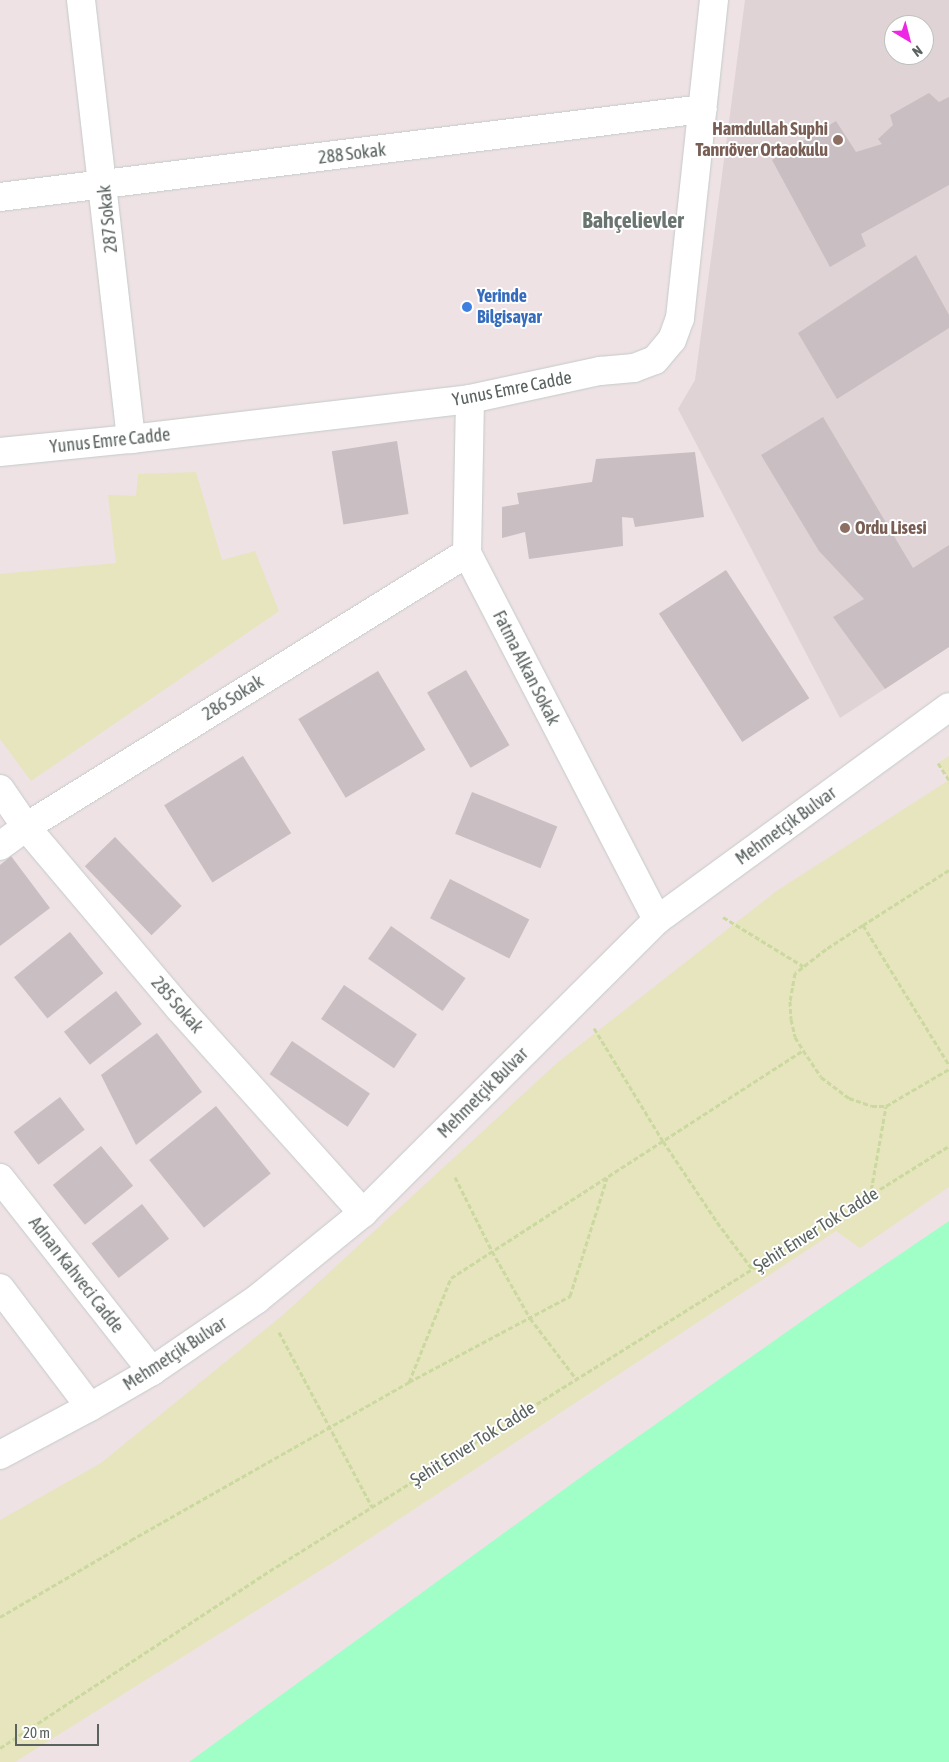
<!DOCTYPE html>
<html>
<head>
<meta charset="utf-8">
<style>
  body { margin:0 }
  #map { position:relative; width:949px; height:1762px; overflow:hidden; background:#eee2e5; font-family:"Asap Condensed",sans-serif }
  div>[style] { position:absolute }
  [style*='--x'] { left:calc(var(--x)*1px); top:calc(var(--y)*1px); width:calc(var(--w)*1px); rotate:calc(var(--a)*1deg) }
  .education>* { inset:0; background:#e0d3d6 }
  .green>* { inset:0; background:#e6e5bd }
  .water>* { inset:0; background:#a0ffc7 }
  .building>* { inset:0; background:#c9bec1; transform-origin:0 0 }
  .path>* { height:3px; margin-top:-1.5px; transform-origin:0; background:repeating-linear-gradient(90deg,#cbd9a0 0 5px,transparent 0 7.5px) }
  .roads { filter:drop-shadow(0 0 1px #c4cbc8) drop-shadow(0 0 1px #c4cbc8) }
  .minor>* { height:28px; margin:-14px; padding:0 14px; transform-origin:14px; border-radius:14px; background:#fff }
  .dots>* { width:14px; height:14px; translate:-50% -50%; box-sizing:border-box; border:2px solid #fff; border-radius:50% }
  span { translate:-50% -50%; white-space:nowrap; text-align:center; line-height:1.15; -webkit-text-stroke:4px #fff; paint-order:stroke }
  .education-label { font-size:18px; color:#785e54; font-weight:700 }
  .right { translate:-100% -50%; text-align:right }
  .left { translate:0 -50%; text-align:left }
  .street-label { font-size:18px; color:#5a635f }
  .shop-label { font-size:18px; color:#366cbe; font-weight:700 }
  .district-label { font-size:22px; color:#6b7570; font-weight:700 }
  .north { position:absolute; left:884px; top:15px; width:50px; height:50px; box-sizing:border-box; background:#fff; border:1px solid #bdc1bf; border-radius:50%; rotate:143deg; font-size:14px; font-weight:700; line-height:20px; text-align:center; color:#5a635f }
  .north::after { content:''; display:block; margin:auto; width:18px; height:22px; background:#ee27e4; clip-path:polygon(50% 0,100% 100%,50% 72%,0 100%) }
  .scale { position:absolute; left:15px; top:1724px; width:84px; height:22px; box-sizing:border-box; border:2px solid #5a635f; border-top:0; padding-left:6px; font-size:15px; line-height:18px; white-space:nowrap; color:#5a635f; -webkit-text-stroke:4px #fff; paint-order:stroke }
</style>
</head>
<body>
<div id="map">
  <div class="education">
    <i style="clip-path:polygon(evenodd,745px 0,949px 0,949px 647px,840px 718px,678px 409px,695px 380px,745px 0,894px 25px,924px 25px,924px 55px,894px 55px,894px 25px)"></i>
  </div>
  <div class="green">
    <i style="clip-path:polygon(196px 472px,222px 560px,255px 551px,279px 611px,31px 781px,0 739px,0 574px,116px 563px,108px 495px,136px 496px,138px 474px)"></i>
    <i style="clip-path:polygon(949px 756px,949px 1187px,860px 1248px,836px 1231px,340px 1558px,15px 1762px,0 1762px,0 1520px,101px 1463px,283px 1315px,557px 1063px,775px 892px,949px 780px,938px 763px)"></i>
  </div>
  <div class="water">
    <i style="clip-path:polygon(949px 1221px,949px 1762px,189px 1762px,592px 1469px,822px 1307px)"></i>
  </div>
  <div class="building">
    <i style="clip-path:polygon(929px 93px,939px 102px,949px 97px,949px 185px,861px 234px,866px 246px,830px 267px,772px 160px,836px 121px,856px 152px,882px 144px,878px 139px,893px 125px,890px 115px)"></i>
    <i style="clip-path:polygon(916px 255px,949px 315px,949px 328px,837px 399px,798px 333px)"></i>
    <i style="clip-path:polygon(823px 417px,913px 568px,949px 545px,949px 647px,885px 689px,833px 617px,864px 599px,819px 551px,761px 455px)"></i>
    <i style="left:397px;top:441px;width:74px;height:66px;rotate:81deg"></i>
    <i style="clip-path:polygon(695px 452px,704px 517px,635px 527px,633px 518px,622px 517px,623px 546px,529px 559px,525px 532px,502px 538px,502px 507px,519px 504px,517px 493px,592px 482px,596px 459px)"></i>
    <i style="left:726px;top:570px;width:153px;height:80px;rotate:57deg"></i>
    <i style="left:466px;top:670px;width:87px;height:45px;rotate:60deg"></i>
    <i style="left:378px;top:671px;width:92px;height:93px;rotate:59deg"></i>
    <i style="left:243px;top:756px;width:91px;height:93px;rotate:58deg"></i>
    <i style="left:472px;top:792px;width:92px;height:45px;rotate:22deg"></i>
    <i style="left:115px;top:837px;width:96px;height:42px;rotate:46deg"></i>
    <i style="clip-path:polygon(11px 856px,50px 908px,0 946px,0 865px)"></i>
    <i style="left:450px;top:879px;width:89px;height:44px;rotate:27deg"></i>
    <i style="left:391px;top:926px;width:91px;height:40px;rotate:35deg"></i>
    <i style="left:70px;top:932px;width:53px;height:72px;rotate:51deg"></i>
    <i style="left:344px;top:985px;width:88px;height:41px;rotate:34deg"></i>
    <i style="left:116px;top:991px;width:42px;height:66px;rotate:52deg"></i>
    <i style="clip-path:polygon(157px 1033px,202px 1092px,136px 1145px,101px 1075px)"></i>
    <i style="left:292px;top:1041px;width:94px;height:40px;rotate:34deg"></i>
    <i style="left:60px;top:1097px;width:41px;height:58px;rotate:53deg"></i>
    <i style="left:216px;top:1106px;width:87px;height:86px;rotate:51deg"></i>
    <i style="left:101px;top:1146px;width:51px;height:62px;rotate:51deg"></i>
    <i style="left:142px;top:1204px;width:44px;height:64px;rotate:52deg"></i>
  </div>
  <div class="path">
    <i style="--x:938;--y:763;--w:20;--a:57"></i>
    <i style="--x:949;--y:870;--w:102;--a:147.4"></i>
    <i style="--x:863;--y:925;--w:164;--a:58.4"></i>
    <i style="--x:723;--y:917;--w:94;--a:31.5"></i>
    <i style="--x:863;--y:925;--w:44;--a:147"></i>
    <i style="--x:826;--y:949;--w:39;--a:142"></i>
    <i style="--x:795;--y:973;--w:28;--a:100"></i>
    <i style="--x:790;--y:1001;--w:18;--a:87"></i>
    <i style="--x:791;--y:1019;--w:18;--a:77"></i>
    <i style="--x:795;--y:1037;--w:15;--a:58"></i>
    <i style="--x:803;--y:1050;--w:32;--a:56"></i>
    <i style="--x:821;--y:1077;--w:35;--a:37"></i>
    <i style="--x:849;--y:1098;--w:24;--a:19"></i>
    <i style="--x:872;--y:1106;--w:14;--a:0"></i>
    <i style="--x:886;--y:1106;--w:73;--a:-30.4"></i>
    <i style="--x:594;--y:1028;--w:132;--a:58.6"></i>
    <i style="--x:663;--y:1141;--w:97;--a:56.3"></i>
    <i style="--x:717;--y:1222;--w:60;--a:53.1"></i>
    <i style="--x:455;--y:1177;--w:83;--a:63.4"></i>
    <i style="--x:492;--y:1251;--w:77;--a:60.4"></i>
    <i style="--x:530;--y:1318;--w:78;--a:52.8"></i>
    <i style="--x:870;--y:1197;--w:92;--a:-80"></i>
    <i style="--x:279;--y:1332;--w:198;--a:62"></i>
    <i style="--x:409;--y:1382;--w:183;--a:-28.1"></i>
    <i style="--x:570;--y:1296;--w:124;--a:-72.6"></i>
    <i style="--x:0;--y:1617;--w:152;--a:-30.4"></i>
    <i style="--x:131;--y:1540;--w:320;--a:-29.6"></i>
    <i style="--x:409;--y:1382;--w:112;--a:-68"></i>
    <i style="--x:451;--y:1278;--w:419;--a:-32.9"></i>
    <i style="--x:0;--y:1748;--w:330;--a:-33.3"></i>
    <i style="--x:276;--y:1567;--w:794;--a:-32.03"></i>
  </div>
  <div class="roads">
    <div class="minor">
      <i style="--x:81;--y:0;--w:442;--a:83.5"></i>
      <i style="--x:0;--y:197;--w:708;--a:-7.14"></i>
      <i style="--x:470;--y:399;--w:154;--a:91.1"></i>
      <i style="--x:467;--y:553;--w:413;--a:62.6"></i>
      <i style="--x:0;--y:452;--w:132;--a:-5.7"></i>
      <i style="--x:131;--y:439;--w:341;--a:-6.7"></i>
      <i style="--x:470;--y:399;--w:133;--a:-12.2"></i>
      <i style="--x:600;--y:371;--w:34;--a:-5"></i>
      <i style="--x:634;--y:368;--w:22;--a:-21"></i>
      <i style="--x:655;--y:360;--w:26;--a:-50"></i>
      <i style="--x:672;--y:340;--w:23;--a:-70"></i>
      <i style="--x:680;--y:318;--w:320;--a:-83.9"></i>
      <i style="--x:0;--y:789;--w:46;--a:55.6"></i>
      <i style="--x:26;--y:827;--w:238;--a:49.8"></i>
      <i style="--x:180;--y:1009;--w:274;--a:48.1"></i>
      <i style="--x:0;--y:846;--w:32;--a:-36"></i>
      <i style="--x:26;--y:827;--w:519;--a:-31.85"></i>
      <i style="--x:0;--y:1178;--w:246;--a:51.8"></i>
      <i style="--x:0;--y:1288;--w:149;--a:52.9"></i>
      <i style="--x:0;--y:1455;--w:102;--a:-28.1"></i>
      <i style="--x:90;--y:1407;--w:72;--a:-30.1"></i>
      <i style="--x:152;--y:1371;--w:127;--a:-34.4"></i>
      <i style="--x:257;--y:1299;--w:136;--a:-39.1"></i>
      <i style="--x:363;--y:1213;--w:415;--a:-44.9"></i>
      <i style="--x:657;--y:920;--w:361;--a:-36.1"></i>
    </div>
  </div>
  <div class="dots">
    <i style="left:838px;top:140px;background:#8d6e63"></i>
    <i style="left:467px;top:307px;background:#3f7fe0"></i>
    <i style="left:845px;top:528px;background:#8d6e63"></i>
  </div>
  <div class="education-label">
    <span class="right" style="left:828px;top:140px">Hamdullah Suphi<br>Tanrıöver Ortaokulu</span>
    <span class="left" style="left:855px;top:528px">Ordu Lisesi</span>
  </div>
  <div class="street-label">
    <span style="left:352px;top:154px;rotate:-7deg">288 Sokak</span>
    <span style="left:108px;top:219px;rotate:-96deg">287 Sokak</span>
    <span style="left:512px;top:389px;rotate:-11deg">Yunus Emre Cadde</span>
    <span style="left:110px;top:441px;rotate:-6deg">Yunus Emre Cadde</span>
    <span style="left:526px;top:668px;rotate:63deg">Fatma Alkan Sokak</span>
    <span style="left:233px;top:698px;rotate:-32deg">286 Sokak</span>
    <span style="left:786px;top:826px;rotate:-36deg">Mehmetçik Bulvar</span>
    <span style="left:177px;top:1005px;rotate:49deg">285 Sokak</span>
    <span style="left:483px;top:1093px;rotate:-45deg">Mehmetçik Bulvar</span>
    <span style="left:816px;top:1230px;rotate:-32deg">Şehit Enver Tok Cadde</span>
    <span style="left:76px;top:1275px;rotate:52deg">Adnan Kahveci Cadde</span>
    <span style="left:175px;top:1354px;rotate:-33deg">Mehmetçik Bulvar</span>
    <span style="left:473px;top:1444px;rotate:-32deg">Şehit Enver Tok Cadde</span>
  </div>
  <div class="shop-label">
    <span class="left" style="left:477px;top:307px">Yerinde<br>Bilgisayar</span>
  </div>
  <div class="district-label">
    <span style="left:633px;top:221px">Bahçelievler</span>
  </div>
  <div class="north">N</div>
  <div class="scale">20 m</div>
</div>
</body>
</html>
